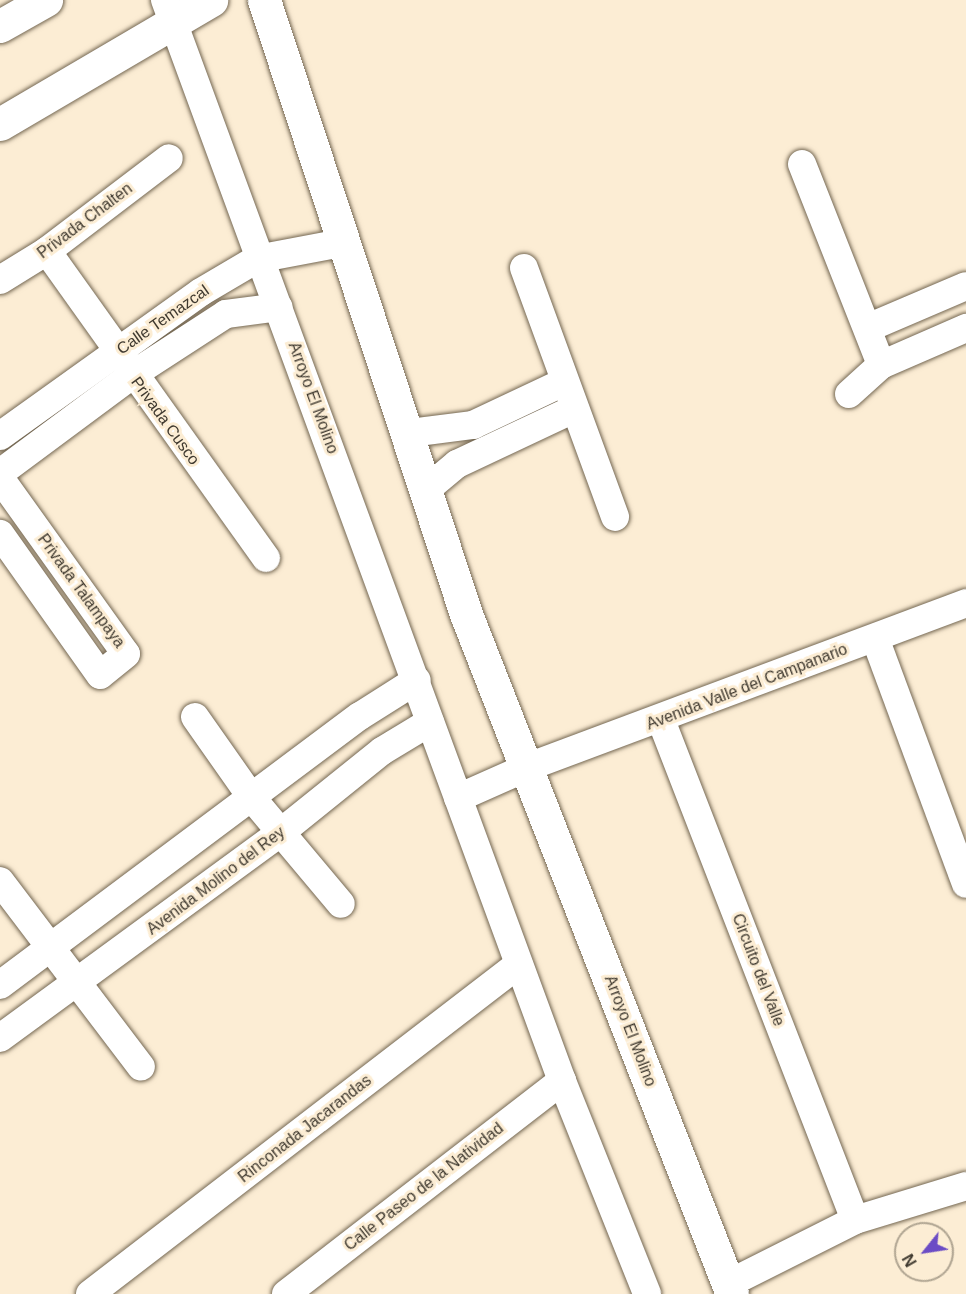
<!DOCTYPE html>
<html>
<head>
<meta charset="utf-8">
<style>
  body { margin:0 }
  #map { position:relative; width:966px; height:1294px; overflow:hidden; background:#fcedd4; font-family:Arial,sans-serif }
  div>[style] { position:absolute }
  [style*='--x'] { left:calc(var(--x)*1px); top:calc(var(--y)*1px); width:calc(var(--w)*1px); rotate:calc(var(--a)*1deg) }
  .roads { filter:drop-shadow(0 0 2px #746752) drop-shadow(0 0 2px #746752) }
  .street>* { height:28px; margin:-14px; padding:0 14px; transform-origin:14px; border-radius:14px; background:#fff }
  .secondary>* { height:33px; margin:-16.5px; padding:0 16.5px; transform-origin:16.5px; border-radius:16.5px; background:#fff }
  span { translate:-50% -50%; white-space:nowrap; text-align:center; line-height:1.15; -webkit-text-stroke:6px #fcedd4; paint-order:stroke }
  .street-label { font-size:16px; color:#3f392f }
  .north { position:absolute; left:894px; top:1222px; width:60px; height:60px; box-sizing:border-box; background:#fcedd4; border:2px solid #b0a592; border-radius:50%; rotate:240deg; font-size:16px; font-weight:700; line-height:24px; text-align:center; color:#3f392f }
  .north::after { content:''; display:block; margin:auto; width:21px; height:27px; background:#6b4cc5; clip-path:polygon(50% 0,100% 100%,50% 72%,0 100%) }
</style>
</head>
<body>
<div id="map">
  <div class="roads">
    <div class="street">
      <i style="--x:165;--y:0;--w:1152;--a:69.83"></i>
      <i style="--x:562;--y:1081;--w:229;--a:68.2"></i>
      <i style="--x:802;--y:164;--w:216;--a:68.5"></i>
      <i style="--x:47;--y:251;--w:377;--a:54.5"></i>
      <i style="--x:524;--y:268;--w:265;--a:69.9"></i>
      <i style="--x:0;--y:280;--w:55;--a:-31.7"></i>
      <i style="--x:47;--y:251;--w:153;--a:-37.3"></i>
      <i style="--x:870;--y:327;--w:104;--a:-23.1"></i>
      <i style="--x:849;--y:394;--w:43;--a:-42.2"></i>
      <i style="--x:881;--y:365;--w:93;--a:-23.5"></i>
      <i style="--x:410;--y:433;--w:64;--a:-7.2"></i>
      <i style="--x:473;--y:425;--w:101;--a:-25.3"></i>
      <i style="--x:0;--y:436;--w:247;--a:-35.6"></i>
      <i style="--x:201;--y:292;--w:65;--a:-30.5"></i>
      <i style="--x:257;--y:259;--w:86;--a:-10.7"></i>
      <i style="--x:0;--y:473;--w:164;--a:-36.6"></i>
      <i style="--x:132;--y:375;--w:112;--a:-33"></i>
      <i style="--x:226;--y:314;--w:53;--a:-7.5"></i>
      <i style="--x:0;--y:478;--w:216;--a:54.4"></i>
      <i style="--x:126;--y:654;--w:33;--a:141"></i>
      <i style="--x:100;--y:675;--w:173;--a:-125.3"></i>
      <i style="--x:427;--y:489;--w:39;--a:-40"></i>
      <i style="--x:457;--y:464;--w:129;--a:-25.2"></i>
      <i style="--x:875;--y:638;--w:262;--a:69.7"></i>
      <i style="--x:195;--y:717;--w:99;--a:54.9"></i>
      <i style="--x:252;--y:798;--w:138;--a:50"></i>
      <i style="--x:661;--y:720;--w:536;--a:68.79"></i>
      <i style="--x:458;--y:798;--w:77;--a:-23.9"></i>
      <i style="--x:528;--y:767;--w:468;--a:-20.5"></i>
      <i style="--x:0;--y:881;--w:233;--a:52.8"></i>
      <i style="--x:0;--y:985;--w:449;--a:-36.8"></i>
      <i style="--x:360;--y:716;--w:67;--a:-32.3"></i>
      <i style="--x:0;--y:1038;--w:347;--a:-36.2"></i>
      <i style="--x:280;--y:833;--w:131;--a:-38.8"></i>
      <i style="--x:382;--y:751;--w:56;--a:-31.1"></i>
      <i style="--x:728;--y:1284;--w:142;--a:-26.7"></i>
      <i style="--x:855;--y:1220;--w:116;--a:-17"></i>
      <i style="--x:90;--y:1294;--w:541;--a:-37.57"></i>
      <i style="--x:286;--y:1294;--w:349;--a:-37.7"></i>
    </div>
    <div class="secondary">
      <i style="--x:264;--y:0;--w:646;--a:71.79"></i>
      <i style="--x:466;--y:614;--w:730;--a:68.64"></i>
      <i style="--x:0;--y:26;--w:53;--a:-29.5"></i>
      <i style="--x:0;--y:124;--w:245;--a:-30.4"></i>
    </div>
  </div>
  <div class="street-label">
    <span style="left:85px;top:221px;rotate:-37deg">Privada Chalten</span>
    <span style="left:163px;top:320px;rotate:-35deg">Calle Temazcal</span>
    <span style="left:313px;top:398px;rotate:70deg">Arroyo El Molino</span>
    <span style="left:165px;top:421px;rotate:54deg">Privada Cusco</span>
    <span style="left:81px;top:591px;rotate:54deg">Privada Talampaya</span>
    <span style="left:747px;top:687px;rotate:-21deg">Avenida Valle del Campanario</span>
    <span style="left:216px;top:881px;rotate:-37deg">Avenida Molino del Rey</span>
    <span style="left:758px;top:970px;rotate:69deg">Circuito del Valle</span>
    <span style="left:630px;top:1031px;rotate:69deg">Arroyo El Molino</span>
    <span style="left:305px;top:1129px;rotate:-38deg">Rinconada Jacarandas</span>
    <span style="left:424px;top:1187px;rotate:-38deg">Calle Paseo de la Natividad</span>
  </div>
  <div class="north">N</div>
</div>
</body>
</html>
